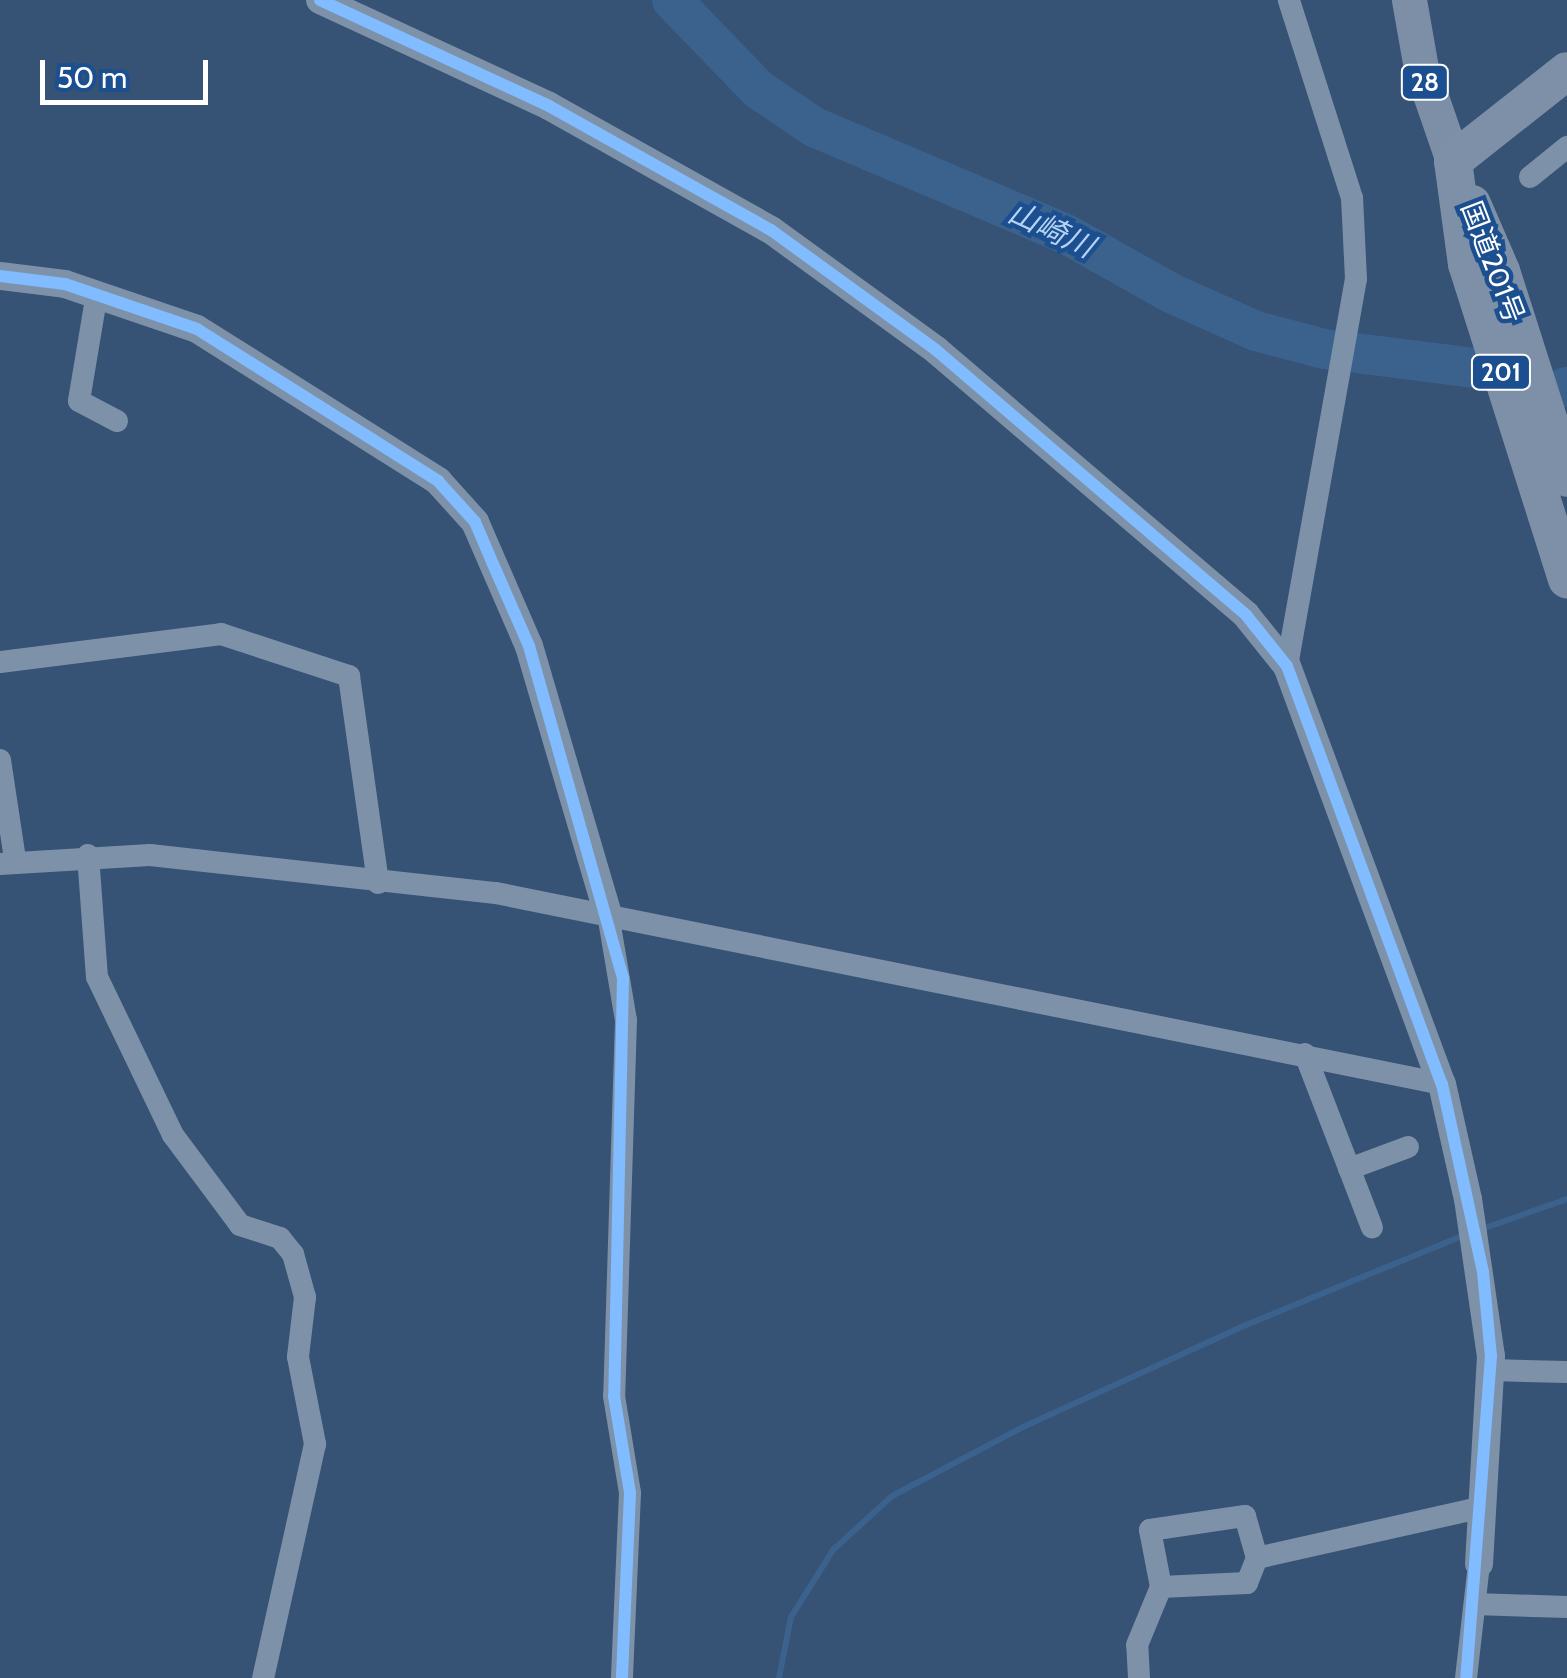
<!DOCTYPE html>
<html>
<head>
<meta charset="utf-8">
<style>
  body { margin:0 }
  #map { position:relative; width:1567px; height:1678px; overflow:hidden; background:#365274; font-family:Cabin,"Noto Sans JP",sans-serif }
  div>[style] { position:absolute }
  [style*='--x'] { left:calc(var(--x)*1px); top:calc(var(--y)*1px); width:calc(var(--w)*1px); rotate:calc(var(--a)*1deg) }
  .stream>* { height:6px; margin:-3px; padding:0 3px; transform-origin:3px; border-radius:3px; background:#3b618d }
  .river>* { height:40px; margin:-20px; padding:0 20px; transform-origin:20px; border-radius:20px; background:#3b618d }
  .minor>* { height:22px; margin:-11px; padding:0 11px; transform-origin:11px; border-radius:11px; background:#7d92a8 }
  .tertiary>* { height:28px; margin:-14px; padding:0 14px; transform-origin:14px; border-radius:14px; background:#7d92a8 }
  .primary>* { height:35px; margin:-17.5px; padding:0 17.5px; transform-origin:17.5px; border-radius:17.5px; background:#7d8ea7 }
  .trunk>* { height:38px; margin:-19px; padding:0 19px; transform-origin:19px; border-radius:19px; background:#7e90a7 }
  .cycleway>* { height:12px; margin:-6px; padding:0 6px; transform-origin:6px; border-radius:6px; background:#80bcff }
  span { translate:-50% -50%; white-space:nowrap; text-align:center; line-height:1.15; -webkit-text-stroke:9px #1b4f8f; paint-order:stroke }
  .shield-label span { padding:2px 8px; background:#1b4f8f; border:2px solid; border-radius:8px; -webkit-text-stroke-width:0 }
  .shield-label { font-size:25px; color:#fff; font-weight:700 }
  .street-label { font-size:28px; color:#fff }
  .water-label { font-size:30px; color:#b5d3f5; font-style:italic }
  .scale { position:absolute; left:40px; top:60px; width:168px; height:45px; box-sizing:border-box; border:5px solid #fff; border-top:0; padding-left:12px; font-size:30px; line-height:35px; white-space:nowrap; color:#fff; -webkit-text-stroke:8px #1b4f8f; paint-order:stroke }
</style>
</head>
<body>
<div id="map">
  <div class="stream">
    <i style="--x:1479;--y:1230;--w:93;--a:-19.4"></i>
    <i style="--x:779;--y:1678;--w:62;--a:-78.9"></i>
    <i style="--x:791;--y:1617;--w:79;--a:-57.9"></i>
    <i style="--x:833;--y:1550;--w:80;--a:-42.5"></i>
    <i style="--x:892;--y:1496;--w:148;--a:-27.8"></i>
    <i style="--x:1023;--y:1427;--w:245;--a:-24.6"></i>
    <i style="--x:1246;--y:1325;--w:239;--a:-22.4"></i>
  </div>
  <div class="river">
    <i style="--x:672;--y:0;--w:124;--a:46"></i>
    <i style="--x:758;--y:89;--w:68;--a:34.2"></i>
    <i style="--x:814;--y:127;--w:274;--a:23"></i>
    <i style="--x:1066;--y:234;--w:120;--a:29.3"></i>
    <i style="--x:1171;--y:293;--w:93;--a:24.1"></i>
    <i style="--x:1256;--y:331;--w:70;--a:14.8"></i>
    <i style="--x:1324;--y:349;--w:151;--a:7.2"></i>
    <i style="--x:1566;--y:387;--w:1;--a:0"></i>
  </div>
  <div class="minor">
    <i style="--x:1530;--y:177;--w:48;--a:-39"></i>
    <i style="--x:97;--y:293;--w:109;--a:99.5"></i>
    <i style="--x:79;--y:401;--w:43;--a:27.8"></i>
    <i style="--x:0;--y:662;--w:223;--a:-7.2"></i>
    <i style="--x:221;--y:634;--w:135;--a:18.2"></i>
    <i style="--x:349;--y:676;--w:209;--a:82"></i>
    <i style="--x:1287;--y:666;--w:393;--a:-79.9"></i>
    <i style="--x:1356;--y:279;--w:81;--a:-92.8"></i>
    <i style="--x:1352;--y:198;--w:208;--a:-107.7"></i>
    <i style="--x:0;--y:760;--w:100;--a:81.4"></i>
    <i style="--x:88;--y:855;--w:122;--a:85.8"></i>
    <i style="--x:97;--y:977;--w:175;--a:64.3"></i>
    <i style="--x:173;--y:1135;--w:112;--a:53.3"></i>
    <i style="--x:240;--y:1225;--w:42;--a:18"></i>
    <i style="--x:280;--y:1238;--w:21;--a:51"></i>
    <i style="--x:293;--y:1254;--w:45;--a:74.4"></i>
    <i style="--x:305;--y:1297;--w:60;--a:96.7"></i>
    <i style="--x:298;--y:1357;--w:89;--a:78.9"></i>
    <i style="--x:315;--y:1444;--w:240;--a:102.5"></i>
    <i style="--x:0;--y:864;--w:150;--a:-3.4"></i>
    <i style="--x:150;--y:855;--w:348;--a:6.3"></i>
    <i style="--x:496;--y:893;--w:965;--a:11.41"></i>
    <i style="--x:608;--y:914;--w:108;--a:80.4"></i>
    <i style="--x:626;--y:1020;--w:376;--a:91.8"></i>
    <i style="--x:614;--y:1396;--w:98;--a:80.6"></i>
    <i style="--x:630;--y:1493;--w:185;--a:92.5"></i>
    <i style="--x:1305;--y:1054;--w:186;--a:68.9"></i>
    <i style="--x:1349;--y:1169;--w:63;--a:-20.4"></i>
    <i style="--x:1490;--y:1370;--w:77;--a:1.5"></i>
    <i style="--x:1257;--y:1558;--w:27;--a:112"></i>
    <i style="--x:1247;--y:1583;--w:86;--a:177.3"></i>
    <i style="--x:1161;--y:1587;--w:58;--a:-100.9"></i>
    <i style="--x:1150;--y:1530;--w:96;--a:-8.4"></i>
    <i style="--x:1245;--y:1516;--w:44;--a:74.1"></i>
    <i style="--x:1257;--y:1558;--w:232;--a:-12.7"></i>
    <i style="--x:1475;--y:1604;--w:92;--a:1.9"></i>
    <i style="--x:1139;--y:1678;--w:33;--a:-93"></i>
    <i style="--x:1137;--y:1645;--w:63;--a:-67.5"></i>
    <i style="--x:1466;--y:1678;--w:115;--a:-83.5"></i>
  </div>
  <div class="tertiary">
    <i style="--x:320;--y:0;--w:252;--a:24.8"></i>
    <i style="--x:549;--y:106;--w:254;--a:29.2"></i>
    <i style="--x:771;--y:230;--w:204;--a:36"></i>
    <i style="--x:936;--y:350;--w:408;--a:40.5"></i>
    <i style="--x:1246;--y:615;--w:65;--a:51.2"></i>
    <i style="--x:1287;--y:666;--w:446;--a:69.7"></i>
    <i style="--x:1442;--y:1084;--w:118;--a:77.3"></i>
    <i style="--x:1468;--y:1199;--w:159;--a:81.7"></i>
    <i style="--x:1491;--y:1356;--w:208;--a:93.3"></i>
    <i style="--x:0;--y:276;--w:65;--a:7"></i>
    <i style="--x:65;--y:284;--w:139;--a:18.8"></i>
    <i style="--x:197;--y:329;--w:285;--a:32.2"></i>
    <i style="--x:438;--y:481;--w:55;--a:47.9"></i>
    <i style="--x:475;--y:522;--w:135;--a:66.5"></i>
    <i style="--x:529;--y:646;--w:279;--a:73.6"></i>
  </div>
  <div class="primary">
    <i style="--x:1409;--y:0;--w:69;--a:80"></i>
    <i style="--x:1421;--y:68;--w:98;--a:71"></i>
  </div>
  <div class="trunk">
    <i style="--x:1453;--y:161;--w:104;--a:82.3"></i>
    <i style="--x:1467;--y:264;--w:331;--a:72.4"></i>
    <i style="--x:1453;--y:161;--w:145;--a:-38.3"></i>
    <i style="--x:1472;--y:204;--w:73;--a:66.6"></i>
    <i style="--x:1501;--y:271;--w:217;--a:72.3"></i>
  </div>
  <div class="cycleway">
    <i style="--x:320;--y:0;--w:252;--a:24.8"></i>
    <i style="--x:549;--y:106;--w:254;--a:29.2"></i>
    <i style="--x:771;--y:230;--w:204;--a:36"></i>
    <i style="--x:936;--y:350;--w:408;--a:40.5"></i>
    <i style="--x:1246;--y:615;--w:65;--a:51.2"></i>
    <i style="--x:1287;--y:666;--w:446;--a:69.7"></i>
    <i style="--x:1442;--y:1084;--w:192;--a:77.7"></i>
    <i style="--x:1483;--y:1272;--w:84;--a:84.6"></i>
    <i style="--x:1491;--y:1356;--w:323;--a:94.4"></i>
    <i style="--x:0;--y:276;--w:65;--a:7"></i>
    <i style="--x:65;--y:284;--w:139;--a:18.8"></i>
    <i style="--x:197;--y:329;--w:285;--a:32.2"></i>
    <i style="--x:438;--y:481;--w:55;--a:47.9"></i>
    <i style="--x:475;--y:522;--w:46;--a:66.8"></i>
    <i style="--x:493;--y:564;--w:90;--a:66.3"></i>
    <i style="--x:529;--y:646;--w:345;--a:74.2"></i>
    <i style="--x:623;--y:978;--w:418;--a:91.2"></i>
    <i style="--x:614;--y:1396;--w:98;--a:80.6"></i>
    <i style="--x:630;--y:1493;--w:185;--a:92.5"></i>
  </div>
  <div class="shield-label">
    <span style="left:1425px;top:82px">28</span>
    <span style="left:1501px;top:372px">201</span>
  </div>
  <div class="street-label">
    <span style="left:1493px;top:262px;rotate:69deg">国道201号</span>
  </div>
  <div class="water-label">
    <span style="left:1051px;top:230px;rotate:25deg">山崎川</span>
  </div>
  <div class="scale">50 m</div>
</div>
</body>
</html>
